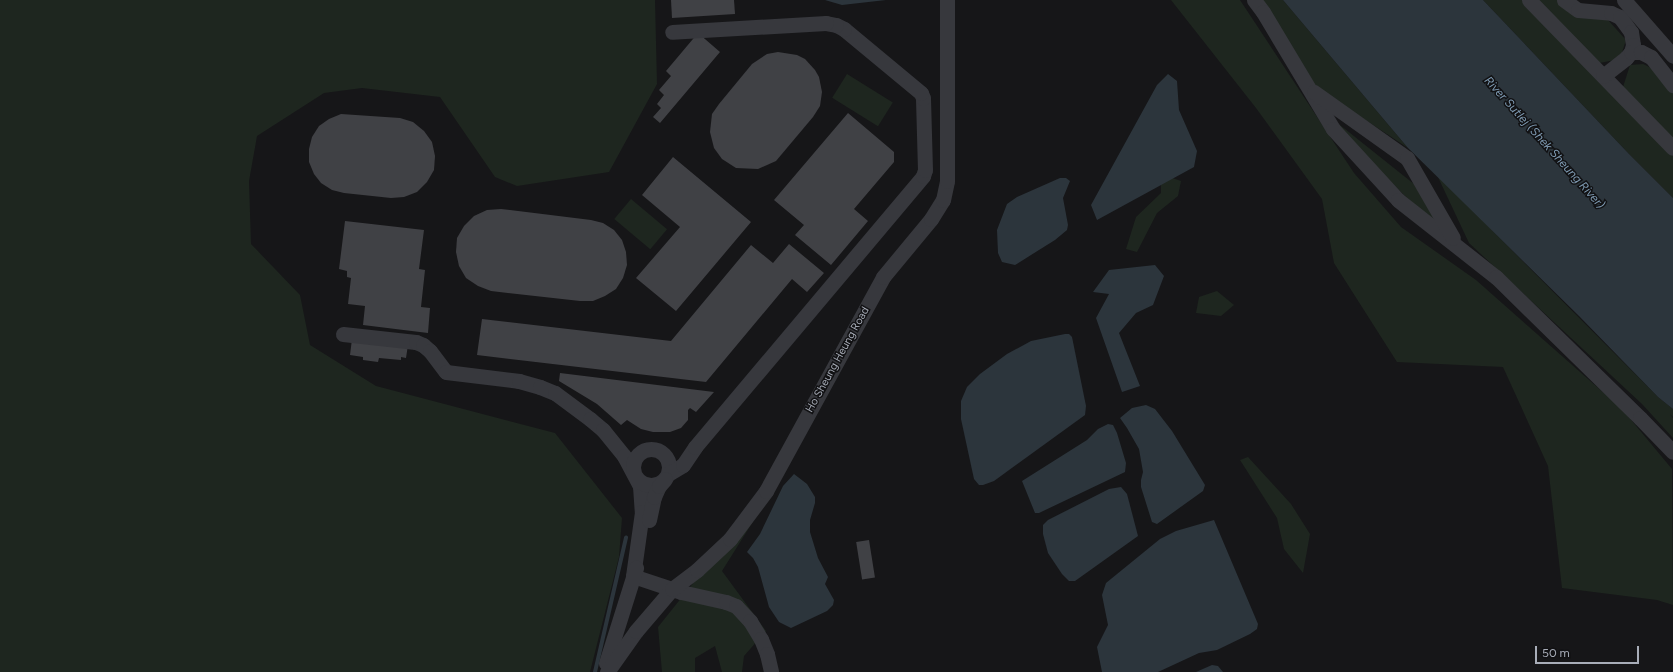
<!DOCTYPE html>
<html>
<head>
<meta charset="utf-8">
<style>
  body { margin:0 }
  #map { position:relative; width:1673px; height:672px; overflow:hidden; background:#161618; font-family:Figtree,sans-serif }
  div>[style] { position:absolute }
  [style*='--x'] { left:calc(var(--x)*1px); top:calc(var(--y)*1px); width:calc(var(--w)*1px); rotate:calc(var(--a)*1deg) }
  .green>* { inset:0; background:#1e261f; transform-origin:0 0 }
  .water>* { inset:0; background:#2c353c }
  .stream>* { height:4px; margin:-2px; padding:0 2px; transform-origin:2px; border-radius:2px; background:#2c353c }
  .building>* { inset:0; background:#404145; transform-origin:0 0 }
  .minor>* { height:15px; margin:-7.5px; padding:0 7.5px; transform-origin:7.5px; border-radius:7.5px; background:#37383d }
  .minor>.ring { margin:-7.5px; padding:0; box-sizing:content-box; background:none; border:15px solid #37383d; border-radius:50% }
  span { translate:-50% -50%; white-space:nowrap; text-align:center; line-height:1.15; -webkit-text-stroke:3px #111113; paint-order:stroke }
  .street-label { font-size:11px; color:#a8adb8 }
  .water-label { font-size:12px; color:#7f9bb3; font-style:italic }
  .scale { position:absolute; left:1535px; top:646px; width:104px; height:18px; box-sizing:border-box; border:2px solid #a8adb8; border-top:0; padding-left:5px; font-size:12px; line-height:14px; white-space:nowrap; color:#a8adb8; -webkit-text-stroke:3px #111113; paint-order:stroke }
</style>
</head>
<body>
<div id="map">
  <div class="green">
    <i style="clip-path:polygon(0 0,655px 0,657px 84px,609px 172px,517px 186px,495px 177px,440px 97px,362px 88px,324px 93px,257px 136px,249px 181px,251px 244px,300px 295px,310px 345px,376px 386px,555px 433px,622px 518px,619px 557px,590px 672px,0 672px)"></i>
    <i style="clip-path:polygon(1171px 0,1240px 0,1354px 173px,1401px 227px,1476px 280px,1622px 409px,1672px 469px,1673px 605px,1657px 600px,1562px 588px,1548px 466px,1503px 367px,1397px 362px,1334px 263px,1322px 199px,1256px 108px)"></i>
    <i style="clip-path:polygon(1262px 0,1283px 0,1408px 148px,1314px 86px)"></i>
    <i style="clip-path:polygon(1483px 0,1559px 0,1608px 20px,1626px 40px,1620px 59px,1584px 66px,1623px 87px,1630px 65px,1643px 64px,1662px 73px,1673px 85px,1673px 198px,1629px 154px)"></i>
    <i style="left:847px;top:74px;width:54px;height:28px;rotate:32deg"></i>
    <i style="clip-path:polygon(1335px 121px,1414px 184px,1439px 226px,1404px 195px,1349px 139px)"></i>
    <i style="clip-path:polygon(1161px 174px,1181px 181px,1178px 196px,1157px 213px,1137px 252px,1126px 249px,1136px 217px,1161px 193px)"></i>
    <i style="clip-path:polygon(1437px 175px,1658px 397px,1673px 409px,1673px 417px,1670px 414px,1673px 418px,1673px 438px,1642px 404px,1469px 243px)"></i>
    <i style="left:631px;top:199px;width:47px;height:26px;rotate:40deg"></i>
    <i style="clip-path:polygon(1217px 291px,1234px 305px,1221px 316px,1196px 313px,1199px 297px)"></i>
    <i style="clip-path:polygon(1248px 457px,1291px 504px,1310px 534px,1303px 573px,1284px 549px,1277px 518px,1240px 460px)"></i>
    <i style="clip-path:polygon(754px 520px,722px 571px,766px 631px,744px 656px,742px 672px,722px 672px,715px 646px,695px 658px,695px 672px,662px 672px,658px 627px,702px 572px)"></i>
  </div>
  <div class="water">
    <i style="clip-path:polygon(825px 0,886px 0,842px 5px)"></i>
    <i style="clip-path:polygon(1283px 0,1483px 0,1629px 154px,1673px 198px,1673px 409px,1658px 397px,1579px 316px,1408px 148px)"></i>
    <i style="clip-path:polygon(1168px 74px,1177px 81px,1179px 110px,1197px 151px,1194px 167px,1097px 220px,1091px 205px,1157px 85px)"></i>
    <i style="clip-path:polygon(1060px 178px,1066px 178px,1070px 181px,1063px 198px,1068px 225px,1067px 230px,1055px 240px,1015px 265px,1002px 262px,998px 253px,997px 230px,1007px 204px,1017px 197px)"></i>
    <i style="clip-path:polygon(1155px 265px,1164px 276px,1153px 305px,1136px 313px,1119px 333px,1140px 386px,1122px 392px,1096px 318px,1109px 294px,1093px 292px,1109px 270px)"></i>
    <i style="clip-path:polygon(1065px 334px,1069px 334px,1072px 337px,1086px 406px,1085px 415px,994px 481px,983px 485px,979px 485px,974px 479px,961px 419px,961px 401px,967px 387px,980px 374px,1007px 354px,1031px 341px)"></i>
    <i style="clip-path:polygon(1146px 405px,1155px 409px,1172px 431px,1205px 485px,1203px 491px,1157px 524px,1152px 522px,1141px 487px,1141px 480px,1143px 472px,1139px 449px,1127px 428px,1120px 418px,1132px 408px)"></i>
    <i style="clip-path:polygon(1108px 424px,1113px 425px,1117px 433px,1126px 463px,1125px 472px,1039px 513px,1035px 513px,1022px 481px,1087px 440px,1098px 429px)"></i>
    <i style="clip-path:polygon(794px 474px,807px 484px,815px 497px,815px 503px,810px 520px,810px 532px,818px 558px,828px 577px,825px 584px,834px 600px,833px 605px,827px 611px,791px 628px,779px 622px,769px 607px,758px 567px,753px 558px,747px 552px,760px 534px,783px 486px)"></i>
    <i style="clip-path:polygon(1121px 487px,1127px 494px,1138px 536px,1075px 581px,1069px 581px,1062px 574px,1048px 553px,1043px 534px,1043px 525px,1048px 520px,1109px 489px)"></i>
    <i style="clip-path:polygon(1214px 520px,1258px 624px,1257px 629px,1250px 634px,1217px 650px,1199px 653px,1158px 672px,1102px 672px,1097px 647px,1108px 625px,1102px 595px,1106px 583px,1160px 539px,1176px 531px)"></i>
    <i style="clip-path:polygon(1212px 665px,1218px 666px,1223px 672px,1196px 672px)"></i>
  </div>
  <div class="stream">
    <i style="--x:595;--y:672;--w:138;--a:-77"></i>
  </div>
  <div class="building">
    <i style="clip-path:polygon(671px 0,734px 0,735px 14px,672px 18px)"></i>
    <i style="clip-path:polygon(698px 33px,720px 52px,660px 123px,653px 117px,661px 108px,657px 104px,664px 95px,659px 90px,671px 76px,666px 71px)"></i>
    <i style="clip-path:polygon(778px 52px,797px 55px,805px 59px,815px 70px,819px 77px,822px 92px,820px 106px,813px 117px,776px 161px,758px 169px,736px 168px,722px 159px,714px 148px,710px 132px,712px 114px,719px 104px,752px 64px,767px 54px)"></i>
    <i style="clip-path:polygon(848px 113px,894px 152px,894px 162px,854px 209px,868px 221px,831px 265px,795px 235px,804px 225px,774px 200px)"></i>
    <i style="clip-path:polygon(341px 114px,400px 118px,413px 122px,424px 131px,432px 142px,435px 156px,434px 170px,427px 182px,417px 192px,404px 197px,391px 198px,344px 193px,332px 190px,321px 183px,314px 174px,309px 162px,309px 149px,312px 137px,319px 126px,329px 119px)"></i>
    <i style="clip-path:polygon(673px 157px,751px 222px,676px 311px,636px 278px,680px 227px,642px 195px)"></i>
    <i style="clip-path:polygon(501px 209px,591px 220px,603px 223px,614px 230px,622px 240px,626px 252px,627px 265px,623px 278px,616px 289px,605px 296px,593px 301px,580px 301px,491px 291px,478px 286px,466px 278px,459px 266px,456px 252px,457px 238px,464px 226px,474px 216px,487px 210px)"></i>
    <i style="clip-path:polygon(345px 221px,424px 230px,419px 269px,425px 270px,421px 307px,430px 308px,428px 333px,363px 325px,365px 306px,348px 304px,351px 278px,347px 277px,347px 271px,339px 269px)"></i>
    <i style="clip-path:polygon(789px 244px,824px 273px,807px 292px,792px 279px,706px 382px,477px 355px,482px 319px,671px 341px,751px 245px,773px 263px)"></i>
    <i style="clip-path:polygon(352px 339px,408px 345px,406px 358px,401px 357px,401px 360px,379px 358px,378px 362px,363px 360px,363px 357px,350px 355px)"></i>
    <i style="clip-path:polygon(560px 373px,714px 392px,696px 412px,690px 408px,688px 410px,688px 420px,681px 428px,670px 432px,653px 432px,641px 429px,627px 420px,621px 425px,597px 404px,559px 381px)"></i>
    <i style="left:869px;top:540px;width:38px;height:13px;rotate:81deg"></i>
  </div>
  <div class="minor">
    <i style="--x:1254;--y:0;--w:15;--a:53"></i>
    <i style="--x:1263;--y:12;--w:136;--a:59.1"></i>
    <i style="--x:1333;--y:129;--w:96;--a:47.5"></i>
    <i style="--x:1398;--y:200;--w:125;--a:38.2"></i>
    <i style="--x:1496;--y:277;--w:202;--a:44.4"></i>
    <i style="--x:1640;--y:418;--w:47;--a:45.9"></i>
    <i style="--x:1529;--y:0;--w:206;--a:45.8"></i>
    <i style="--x:1564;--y:0;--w:17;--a:36"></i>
    <i style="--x:1578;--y:10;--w:33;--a:5"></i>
    <i style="--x:1611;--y:13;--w:10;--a:24"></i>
    <i style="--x:1620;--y:17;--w:19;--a:54"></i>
    <i style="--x:1631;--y:32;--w:13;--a:81"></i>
    <i style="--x:1633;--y:45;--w:7;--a:106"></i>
    <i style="--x:1631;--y:52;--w:8;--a:130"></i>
    <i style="--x:1626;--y:58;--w:29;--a:142"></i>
    <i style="--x:1624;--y:0;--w:74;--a:48.8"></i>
    <i style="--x:1631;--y:52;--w:10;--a:0"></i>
    <i style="--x:1641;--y:52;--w:11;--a:27"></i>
    <i style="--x:1651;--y:57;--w:36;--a:52"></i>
    <i style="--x:1314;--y:92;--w:114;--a:35.4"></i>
    <i style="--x:1407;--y:158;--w:92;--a:60.1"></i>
    <i style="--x:343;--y:334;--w:73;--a:6.3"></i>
    <i style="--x:416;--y:342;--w:8;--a:23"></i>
    <i style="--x:423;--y:345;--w:9;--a:41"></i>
    <i style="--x:430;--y:351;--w:26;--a:53"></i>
    <i style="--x:446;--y:372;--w:74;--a:7"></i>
    <i style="--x:519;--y:381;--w:22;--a:16"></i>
    <i style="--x:540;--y:387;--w:16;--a:22"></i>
    <i style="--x:555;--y:393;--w:44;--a:36.6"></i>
    <i style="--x:590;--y:419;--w:17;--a:40"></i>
    <i style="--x:603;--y:430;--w:33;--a:51"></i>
    <i style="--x:624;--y:456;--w:34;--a:62"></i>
    <i style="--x:640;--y:486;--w:26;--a:86"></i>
    <i style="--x:642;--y:512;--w:65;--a:98"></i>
    <i class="ring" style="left:633px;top:449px;width:21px;height:21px"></i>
    <i style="--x:668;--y:474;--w:17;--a:-31"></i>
    <i style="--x:683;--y:465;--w:22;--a:-56"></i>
    <i style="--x:695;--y:447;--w:354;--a:-49.9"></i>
    <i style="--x:923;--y:176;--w:6;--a:-72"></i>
    <i style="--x:925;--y:170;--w:72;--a:-91.6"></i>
    <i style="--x:923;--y:98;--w:5;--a:-112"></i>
    <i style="--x:921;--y:93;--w:100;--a:-140.3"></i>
    <i style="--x:844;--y:29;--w:9;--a:-153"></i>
    <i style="--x:836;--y:25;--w:10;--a:-169"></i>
    <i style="--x:826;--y:23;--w:154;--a:176.7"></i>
    <i style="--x:649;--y:520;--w:24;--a:-78"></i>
    <i style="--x:654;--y:497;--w:12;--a:-66"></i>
    <i style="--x:659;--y:486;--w:9;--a:-49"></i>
    <i style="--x:633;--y:576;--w:51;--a:18.4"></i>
    <i style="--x:681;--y:592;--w:46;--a:12.5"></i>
    <i style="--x:726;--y:602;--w:11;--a:22"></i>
    <i style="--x:736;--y:606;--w:21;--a:47"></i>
    <i style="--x:750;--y:621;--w:21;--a:59"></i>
    <i style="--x:761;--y:639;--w:16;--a:68"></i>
    <i style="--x:767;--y:654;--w:18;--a:77"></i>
    <i style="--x:606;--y:663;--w:100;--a:-72.5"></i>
    <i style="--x:607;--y:672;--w:50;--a:-54.7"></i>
    <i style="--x:636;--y:631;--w:55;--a:-49.4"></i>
    <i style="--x:672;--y:589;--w:31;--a:-37"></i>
    <i style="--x:697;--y:570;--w:45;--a:-43.2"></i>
    <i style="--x:730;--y:539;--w:60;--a:-53.1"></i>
    <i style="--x:766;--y:491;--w:244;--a:-61.3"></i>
    <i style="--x:883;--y:277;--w:75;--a:-50.4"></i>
    <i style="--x:931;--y:219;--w:22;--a:-58"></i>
    <i style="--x:943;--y:200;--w:19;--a:-78"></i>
    <i style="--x:947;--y:181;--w:181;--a:-90"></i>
  </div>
  <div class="street-label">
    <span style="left:838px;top:360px;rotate:-61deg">Ho Sheung Heung Road</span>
  </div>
  <div class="water-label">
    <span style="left:1544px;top:143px;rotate:48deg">River Sutlej (Shek Sheung River)</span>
  </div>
  <div class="scale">50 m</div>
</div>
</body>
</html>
